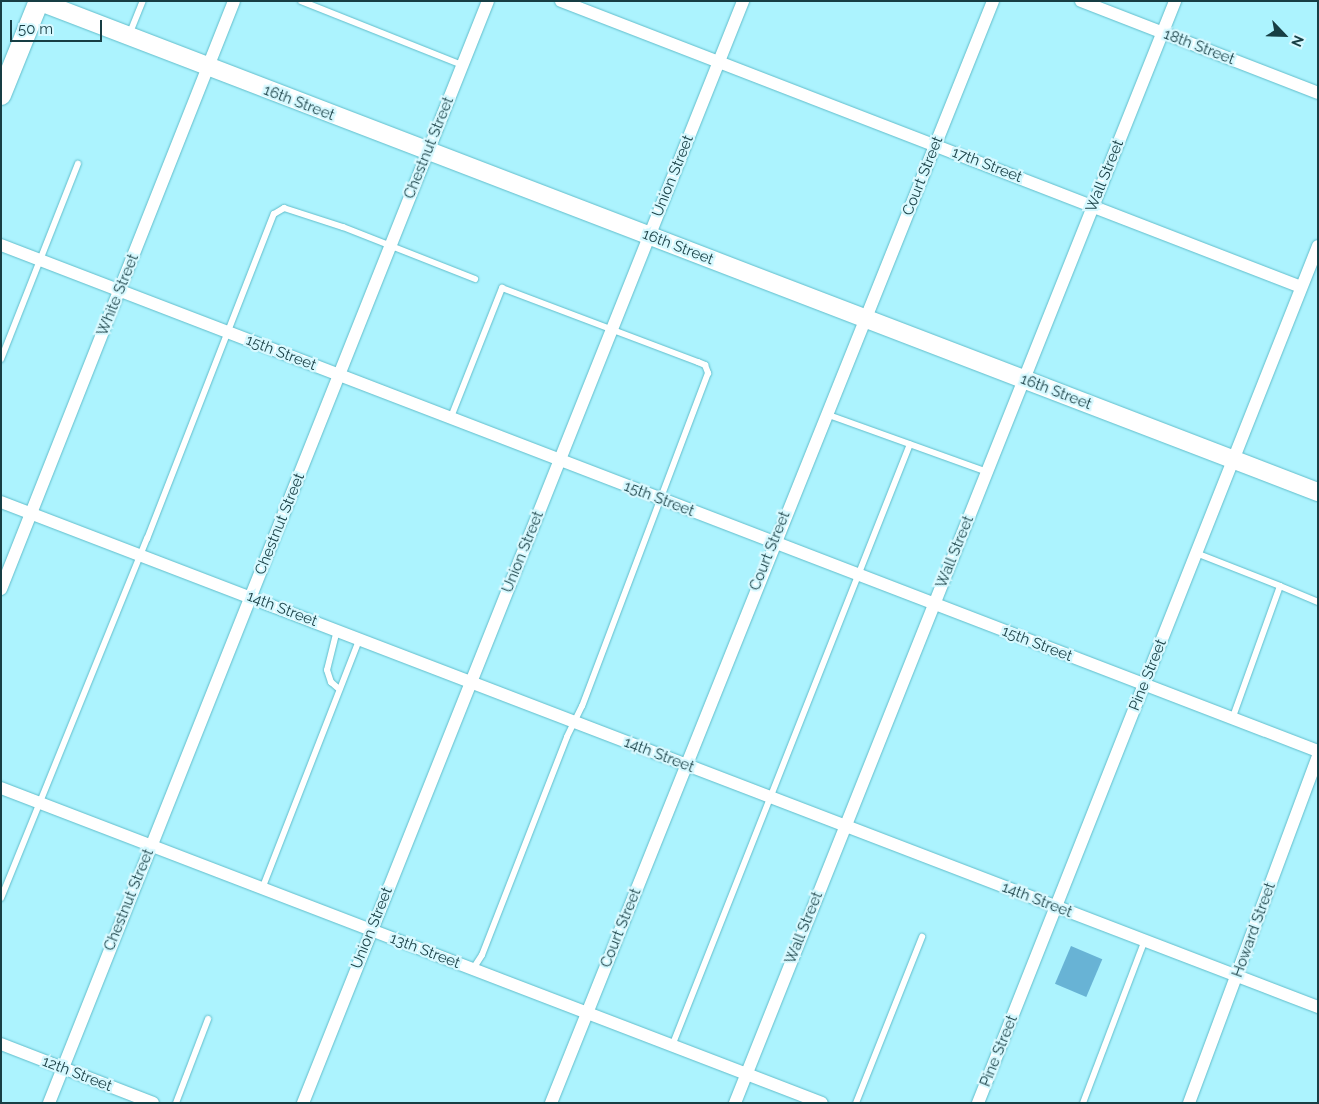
<!DOCTYPE html>
<html>
<head>
<meta charset="utf-8">
<style>
  body { margin:0 }
  #map { position:relative; width:1319px; height:1104px; overflow:hidden; background:#acf3fe; font-family:Raleway,sans-serif }
  div>[style] { position:absolute }
  [style*='--x'] { left:calc(var(--x)*1px); top:calc(var(--y)*1px); width:calc(var(--w)*1px); rotate:calc(var(--a)*1deg) }
  .building>* { inset:0; background:#68b3d5; transform-origin:0 0 }
  .roads { filter:drop-shadow(0 0 1px #61bdcb) drop-shadow(0 0 1px #61bdcb) }
  .lane>* { height:6px; margin:-3px; padding:0 3px; transform-origin:3px; border-radius:3px; background:#fff }
  .street>* { height:12px; margin:-6px; padding:0 6px; transform-origin:6px; border-radius:6px; background:#fff }
  .secondary>* { height:18px; margin:-9px; padding:0 9px; transform-origin:9px; border-radius:9px; background:#fff }
  .primary>* { height:20px; margin:-10px; padding:0 10px; transform-origin:10px; border-radius:10px; background:#fff }
  span { translate:-50% -50%; white-space:nowrap; text-align:center; line-height:1.15; -webkit-text-stroke:4.5px #d7f9ff; paint-order:stroke }
  .street-label { font-size:15px; color:#173e44 }
  .frame { position:absolute; inset:0; border:2px solid #173e44; pointer-events:none }
  .north { position:absolute; left:1259px; top:10px; width:50px; height:50px; -webkit-text-stroke:4px #d7f9ff; paint-order:stroke; rotate:114deg; font-size:14px; font-weight:700; line-height:20px; text-align:center; color:#173e44 }
  .north::after { content:''; display:block; margin:auto; width:18px; height:22px; background:#173e44; clip-path:polygon(50% 0,100% 100%,50% 72%,0 100%) }
  .scale { position:absolute; left:10px; top:20px; width:92px; height:22px; box-sizing:border-box; border:2px solid #173e44; border-top:0; padding-left:6px; font-size:15px; line-height:18px; white-space:nowrap; color:#173e44; -webkit-text-stroke:4px #d7f9ff; paint-order:stroke }
</style>
</head>
<body>
<div id="map">
  <div class="building">
    <i style="left:1071px;top:946px;width:34px;height:41px;rotate:23deg"></i>
  </div>
  <div class="roads">
    <div class="lane">
      <i style="--x:301;--y:1;--w:173;--a:21.7"></i>
      <i style="--x:129;--y:35;--w:37;--a:-68"></i>
      <i style="--x:1;--y:359;--w:210;--a:-68.5"></i>
      <i style="--x:826;--y:414;--w:171;--a:19.8"></i>
      <i style="--x:451;--y:417;--w:139;--a:-68.4"></i>
      <i style="--x:502;--y:288;--w:210;--a:20.7"></i>
      <i style="--x:698;--y:362;--w:8;--a:23"></i>
      <i style="--x:705;--y:365;--w:9;--a:69"></i>
      <i style="--x:708;--y:373;--w:356;--a:110.7"></i>
      <i style="--x:582;--y:706;--w:34;--a:116"></i>
      <i style="--x:567;--y:737;--w:234;--a:111.3"></i>
      <i style="--x:482;--y:955;--w:17;--a:123"></i>
      <i style="--x:1196;--y:553;--w:90;--a:21.4"></i>
      <i style="--x:1280;--y:586;--w:141;--a:109.8"></i>
      <i style="--x:1280;--y:586;--w:41;--a:22.8"></i>
      <i style="--x:337;--y:630;--w:41;--a:104"></i>
      <i style="--x:327;--y:670;--w:13;--a:72"></i>
      <i style="--x:331;--y:682;--w:11;--a:41"></i>
      <i style="--x:262;--y:889;--w:267;--a:-68.7"></i>
      <i style="--x:1;--y:898;--w:388;--a:-67.9"></i>
      <i style="--x:147;--y:539;--w:349;--a:-68.7"></i>
      <i style="--x:274;--y:214;--w:12;--a:-31"></i>
      <i style="--x:284;--y:208;--w:62;--a:17.9"></i>
      <i style="--x:343;--y:227;--w:142;--a:21.5"></i>
      <i style="--x:672;--y:1046;--w:647;--a:-68.43"></i>
      <i style="--x:176;--y:1103;--w:90;--a:-69.1"></i>
      <i style="--x:856;--y:1103;--w:179;--a:-68.3"></i>
      <i style="--x:1083;--y:1103;--w:174;--a:-69.2"></i>
    </div>
    <div class="street">
      <i style="--x:561;--y:1;--w:793;--a:21.13"></i>
      <i style="--x:1081;--y:1;--w:254;--a:21.2"></i>
      <i style="--x:1;--y:245;--w:1411;--a:21.02"></i>
      <i style="--x:1;--y:502;--w:1411;--a:20.98"></i>
      <i style="--x:1;--y:589;--w:632;--a:-68.38"></i>
      <i style="--x:1;--y:788;--w:879;--a:20.99"></i>
      <i style="--x:1;--y:1044;--w:163;--a:21.2"></i>
      <i style="--x:49;--y:1103;--w:1186;--a:-68.28"></i>
      <i style="--x:303;--y:1103;--w:1187;--a:-68.23"></i>
      <i style="--x:551;--y:1103;--w:1187;--a:-68.14"></i>
      <i style="--x:735;--y:1103;--w:1187;--a:-68.23"></i>
      <i style="--x:978;--y:1103;--w:922;--a:-68.36"></i>
      <i style="--x:1189;--y:1103;--w:369;--a:-69.6"></i>
    </div>
    <div class="secondary">
      <i style="--x:38;--y:1;--w:1371;--a:20.99"></i>
    </div>
    <div class="primary">
      <i style="--x:1;--y:95;--w:101;--a:-68"></i>
    </div>
  </div>
  <div class="street-label">
    <span style="left:1199px;top:47px;rotate:21deg">18th Street</span>
    <span style="left:299px;top:103px;rotate:21deg">16th Street</span>
    <span style="left:429px;top:148px;rotate:-68deg">Chestnut Street</span>
    <span style="left:987px;top:165px;rotate:21deg">17th Street</span>
    <span style="left:673px;top:176px;rotate:-68deg">Union Street</span>
    <span style="left:923px;top:176px;rotate:-68deg">Court Street</span>
    <span style="left:1105px;top:176px;rotate:-68deg">Wall Street</span>
    <span style="left:678px;top:247px;rotate:21deg">16th Street</span>
    <span style="left:118px;top:295px;rotate:-68deg">White Street</span>
    <span style="left:281px;top:353px;rotate:21deg">15th Street</span>
    <span style="left:1056px;top:392px;rotate:21deg">16th Street</span>
    <span style="left:659px;top:499px;rotate:21deg">15th Street</span>
    <span style="left:280px;top:524px;rotate:-68deg">Chestnut Street</span>
    <span style="left:770px;top:551px;rotate:-68deg">Court Street</span>
    <span style="left:523px;top:552px;rotate:-68deg">Union Street</span>
    <span style="left:955px;top:552px;rotate:-68deg">Wall Street</span>
    <span style="left:282px;top:609px;rotate:21deg">14th Street</span>
    <span style="left:1037px;top:644px;rotate:21deg">15th Street</span>
    <span style="left:1148px;top:675px;rotate:-68deg">Pine Street</span>
    <span style="left:659px;top:755px;rotate:21deg">14th Street</span>
    <span style="left:129px;top:900px;rotate:-68deg">Chestnut Street</span>
    <span style="left:1037px;top:900px;rotate:21deg">14th Street</span>
    <span style="left:372px;top:928px;rotate:-68deg">Union Street</span>
    <span style="left:621px;top:928px;rotate:-68deg">Court Street</span>
    <span style="left:804px;top:928px;rotate:-68deg">Wall Street</span>
    <span style="left:1254px;top:930px;rotate:-70deg">Howard Street</span>
    <span style="left:425px;top:951px;rotate:21deg">13th Street</span>
    <span style="left:999px;top:1051px;rotate:-68deg">Pine Street</span>
    <span style="left:77px;top:1074px;rotate:21deg">12th Street</span>
  </div>
  <div class="frame"></div>
  <div class="north">N</div>
  <div class="scale">50 m</div>
</div>
</body>
</html>
